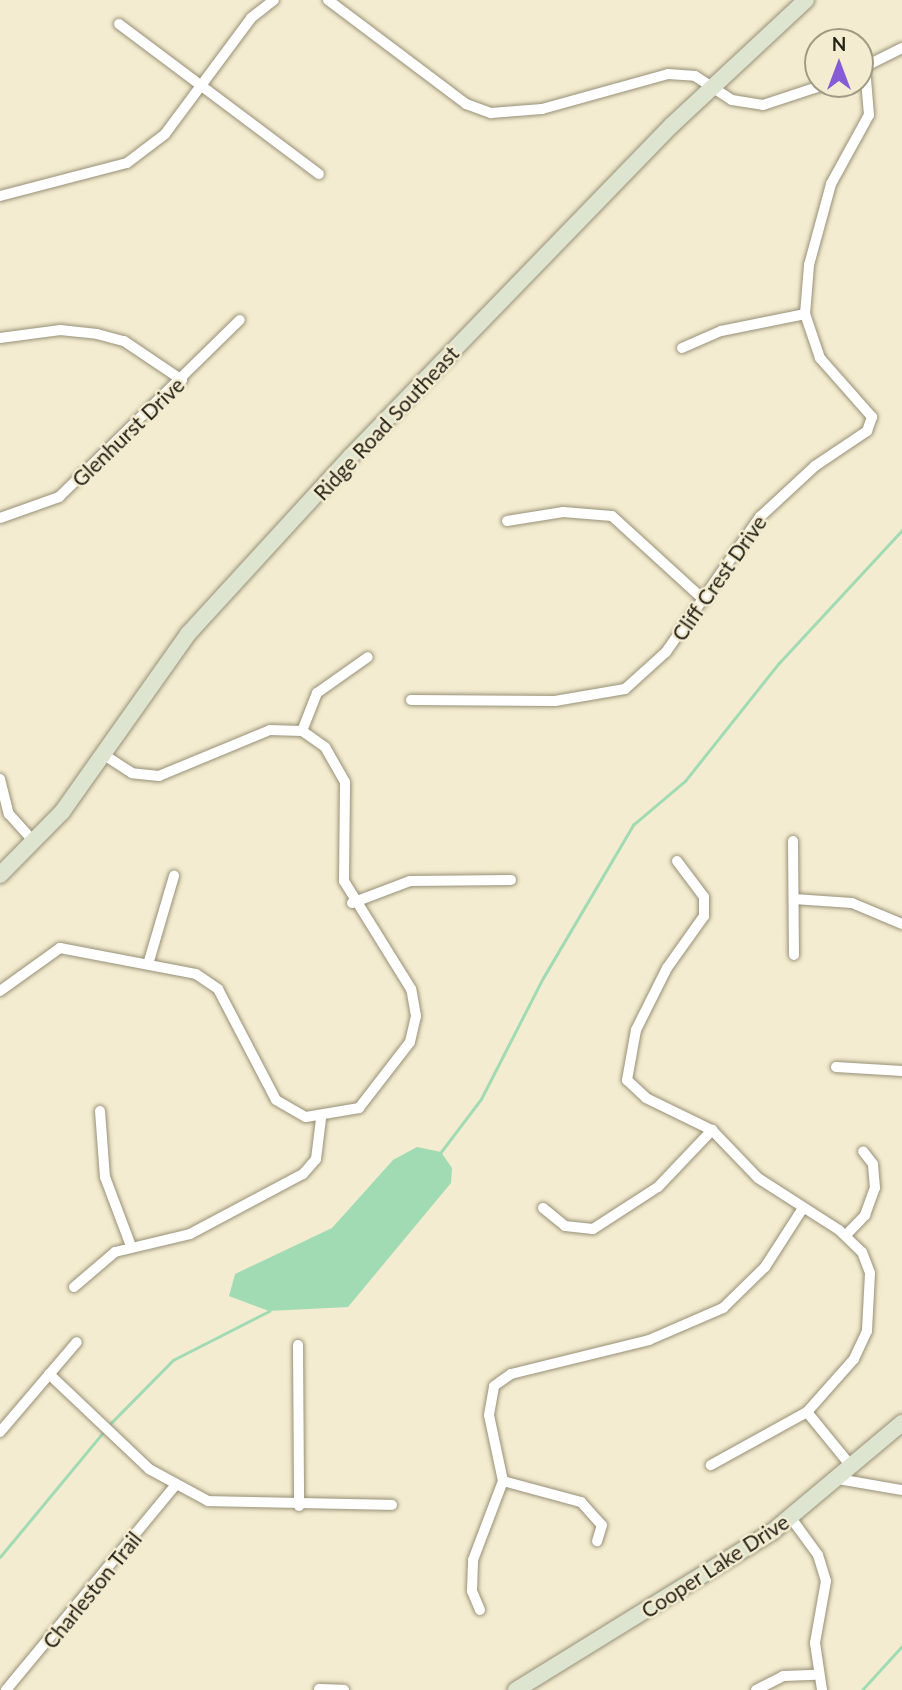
<!DOCTYPE html>
<html>
<head>
<meta charset="utf-8">
<style>
  body { margin:0 }
  #map { position:relative; width:902px; height:1690px; overflow:hidden; background:#f4ecd0; font-family:Lato,sans-serif }
  div>[style] { position:absolute }
  [style*='--x'] { left:calc(var(--x)*1px); top:calc(var(--y)*1px); width:calc(var(--w)*1px); rotate:calc(var(--a)*1deg) }
  .water>* { inset:0; background:#a1dbb4 }
  .stream>* { height:2.5px; margin:-1.25px; padding:0 1.25px; transform-origin:1.25px; border-radius:1.25px; background:#a1dbb4 }
  .roads { filter:drop-shadow(0 0 2px #989077) drop-shadow(0 0 2px #989077) }
  .street>* { height:10px; margin:-5px; padding:0 5px; transform-origin:5px; border-radius:5px; background:#fff }
  .secondary>* { height:16px; margin:-8px; padding:0 8px; transform-origin:8px; border-radius:8px; background:#dde4d0 }
  span { translate:-50% -50%; white-space:nowrap; text-align:center; line-height:1.15; -webkit-text-stroke:5px #f4ecd0; paint-order:stroke }
  .street-label { font-size:21px; color:#242117 }
  .north { position:absolute; left:804px; top:28px; width:70px; height:70px; box-sizing:border-box; background:#f4ecd0; border:2px solid #a19b86; border-radius:50%; rotate:0deg; font-size:19px; font-weight:700; line-height:28px; text-align:center; color:#242117 }
  .north::after { content:''; display:block; margin:auto; width:24px; height:32px; background:#865cd6; clip-path:polygon(50% 0,100% 100%,50% 72%,0 100%) }
</style>
</head>
<body>
<div id="map">
  <div class="water">
    <i style="clip-path:polygon(417px 1147px,441px 1152px,452px 1168px,451px 1183px,348px 1307px,269px 1311px,229px 1296px,235px 1274px,332px 1228px,393px 1160px)"></i>
  </div>
  <div class="stream">
    <i style="--x:441;--y:1152;--w:66;--a:-53"></i>
    <i style="--x:481;--y:1099;--w:136;--a:-62.9"></i>
    <i style="--x:543;--y:978;--w:178;--a:-59.5"></i>
    <i style="--x:633;--y:825;--w:68;--a:-40.2"></i>
    <i style="--x:685;--y:781;--w:151;--a:-51.5"></i>
    <i style="--x:779;--y:663;--w:181;--a:-47.2"></i>
    <i style="--x:109;--y:1425;--w:91;--a:-45.4"></i>
    <i style="--x:173;--y:1360;--w:108;--a:-27"></i>
    <i style="--x:0;--y:1557;--w:165;--a:-50.4"></i>
    <i style="--x:862;--y:1690;--w:59;--a:-47.7"></i>
  </div>
  <div class="roads">
    <div class="street">
      <i style="--x:328;--y:0;--w:173;--a:37"></i>
      <i style="--x:466;--y:104;--w:27;--a:20"></i>
      <i style="--x:491;--y:113;--w:51;--a:-4.5"></i>
      <i style="--x:542;--y:109;--w:131;--a:-15.5"></i>
      <i style="--x:668;--y:74;--w:27;--a:4"></i>
      <i style="--x:695;--y:76;--w:44;--a:33"></i>
      <i style="--x:732;--y:100;--w:31;--a:9"></i>
      <i style="--x:763;--y:105;--w:67;--a:-18.2"></i>
      <i style="--x:119;--y:24;--w:250;--a:36.9"></i>
      <i style="--x:860;--y:69;--w:47;--a:-26.6"></i>
      <i style="--x:0;--y:196;--w:131;--a:-14.6"></i>
      <i style="--x:127;--y:163;--w:48;--a:-37.3"></i>
      <i style="--x:165;--y:134;--w:144;--a:-53.4"></i>
      <i style="--x:251;--y:18;--w:29;--a:-38"></i>
      <i style="--x:0;--y:338;--w:61;--a:-7.6"></i>
      <i style="--x:60;--y:330;--w:37;--a:6"></i>
      <i style="--x:97;--y:334;--w:28;--a:15"></i>
      <i style="--x:124;--y:341;--w:70;--a:33.9"></i>
      <i style="--x:682;--y:348;--w:43;--a:-23.6"></i>
      <i style="--x:721;--y:331;--w:86;--a:-11.4"></i>
      <i style="--x:0;--y:518;--w:63;--a:-19.6"></i>
      <i style="--x:59;--y:497;--w:253;--a:-44.4"></i>
      <i style="--x:507;--y:521;--w:57;--a:-9.1"></i>
      <i style="--x:563;--y:512;--w:49;--a:4.7"></i>
      <i style="--x:612;--y:516;--w:125;--a:42.4"></i>
      <i style="--x:411;--y:700;--w:144;--a:0.4"></i>
      <i style="--x:555;--y:701;--w:71;--a:-9.7"></i>
      <i style="--x:625;--y:689;--w:55;--a:-42.1"></i>
      <i style="--x:666;--y:652;--w:165;--a:-55.2"></i>
      <i style="--x:760;--y:517;--w:75;--a:-42.8"></i>
      <i style="--x:815;--y:466;--w:63;--a:-33.9"></i>
      <i style="--x:867;--y:431;--w:15;--a:-70"></i>
      <i style="--x:872;--y:417;--w:79;--a:-131.4"></i>
      <i style="--x:820;--y:358;--w:46;--a:-108.8"></i>
      <i style="--x:805;--y:314;--w:49;--a:-85.3"></i>
      <i style="--x:809;--y:265;--w:84;--a:-74.8"></i>
      <i style="--x:831;--y:184;--w:79;--a:-61.2"></i>
      <i style="--x:869;--y:115;--w:48;--a:-94.8"></i>
      <i style="--x:302;--y:731;--w:41;--a:-68.5"></i>
      <i style="--x:317;--y:693;--w:62;--a:-35.2"></i>
      <i style="--x:0;--y:779;--w:36;--a:76"></i>
      <i style="--x:9;--y:814;--w:39;--a:48"></i>
      <i style="--x:793;--y:841;--w:114;--a:89.5"></i>
      <i style="--x:677;--y:861;--w:45;--a:53.1"></i>
      <i style="--x:704;--y:897;--w:19;--a:90"></i>
      <i style="--x:704;--y:916;--w:64;--a:125.4"></i>
      <i style="--x:667;--y:968;--w:69;--a:116.6"></i>
      <i style="--x:636;--y:1030;--w:51;--a:100.2"></i>
      <i style="--x:627;--y:1080;--w:26;--a:43"></i>
      <i style="--x:646;--y:1098;--w:73;--a:25.9"></i>
      <i style="--x:712;--y:1130;--w:66;--a:46.2"></i>
      <i style="--x:758;--y:1178;--w:96;--a:32.7"></i>
      <i style="--x:839;--y:1230;--w:32;--a:44"></i>
      <i style="--x:862;--y:1252;--w:22;--a:69"></i>
      <i style="--x:870;--y:1273;--w:58;--a:93"></i>
      <i style="--x:867;--y:1331;--w:31;--a:115"></i>
      <i style="--x:854;--y:1359;--w:71;--a:131.6"></i>
      <i style="--x:807;--y:1412;--w:110;--a:151.1"></i>
      <i style="--x:794;--y:899;--w:58;--a:3.9"></i>
      <i style="--x:852;--y:903;--w:54;--a:22.8"></i>
      <i style="--x:352;--y:903;--w:62;--a:-20.8"></i>
      <i style="--x:410;--y:881;--w:101;--a:-0.6"></i>
      <i style="--x:149;--y:961;--w:89;--a:-73.6"></i>
      <i style="--x:0;--y:991;--w:74;--a:-35.6"></i>
      <i style="--x:60;--y:948;--w:138;--a:10.8"></i>
      <i style="--x:196;--y:974;--w:27;--a:34"></i>
      <i style="--x:218;--y:989;--w:125;--a:62.4"></i>
      <i style="--x:276;--y:1100;--w:34;--a:30"></i>
      <i style="--x:306;--y:1117;--w:54;--a:-9.6"></i>
      <i style="--x:359;--y:1108;--w:83;--a:-52.3"></i>
      <i style="--x:410;--y:1042;--w:27;--a:-77"></i>
      <i style="--x:416;--y:1016;--w:27;--a:-100"></i>
      <i style="--x:411;--y:989;--w:127;--a:-121.8"></i>
      <i style="--x:344;--y:881;--w:99;--a:-89.4"></i>
      <i style="--x:345;--y:782;--w:40;--a:-119.7"></i>
      <i style="--x:325;--y:747;--w:28;--a:-145"></i>
      <i style="--x:302;--y:731;--w:32;--a:-178"></i>
      <i style="--x:270;--y:730;--w:120;--a:157.5"></i>
      <i style="--x:159;--y:776;--w:27;--a:-174"></i>
      <i style="--x:132;--y:773;--w:35;--a:-147"></i>
      <i style="--x:836;--y:1067;--w:66;--a:3.5"></i>
      <i style="--x:100;--y:1111;--w:66;--a:85.7"></i>
      <i style="--x:105;--y:1177;--w:74;--a:69.4"></i>
      <i style="--x:543;--y:1208;--w:28;--a:39"></i>
      <i style="--x:565;--y:1226;--w:28;--a:6"></i>
      <i style="--x:593;--y:1229;--w:77;--a:-32.9"></i>
      <i style="--x:658;--y:1187;--w:79;--a:-46.5"></i>
      <i style="--x:846;--y:1235;--w:28;--a:-46"></i>
      <i style="--x:865;--y:1215;--w:29;--a:-70"></i>
      <i style="--x:875;--y:1188;--w:24;--a:-95"></i>
      <i style="--x:873;--y:1164;--w:16;--a:-128"></i>
      <i style="--x:74;--y:1287;--w:54;--a:-40.5"></i>
      <i style="--x:115;--y:1252;--w:77;--a:-13.5"></i>
      <i style="--x:190;--y:1234;--w:128;--a:-28"></i>
      <i style="--x:303;--y:1174;--w:20;--a:-49"></i>
      <i style="--x:316;--y:1159;--w:40;--a:-82.9"></i>
      <i style="--x:298;--y:1345;--w:161;--a:89.6"></i>
      <i style="--x:49;--y:1374;--w:138;--a:43.5"></i>
      <i style="--x:149;--y:1469;--w:67;--a:28.5"></i>
      <i style="--x:208;--y:1501;--w:184;--a:1.2"></i>
      <i style="--x:807;--y:1412;--w:70;--a:50.8"></i>
      <i style="--x:0;--y:1432;--w:118;--a:-49.5"></i>
      <i style="--x:838;--y:1479;--w:65;--a:9.8"></i>
      <i style="--x:503;--y:1481;--w:81;--a:15.1"></i>
      <i style="--x:581;--y:1502;--w:31;--a:48"></i>
      <i style="--x:602;--y:1525;--w:17;--a:107"></i>
      <i style="--x:791;--y:1518;--w:46;--a:53.9"></i>
      <i style="--x:818;--y:1555;--w:27;--a:73"></i>
      <i style="--x:826;--y:1581;--w:63;--a:100.1"></i>
      <i style="--x:815;--y:1643;--w:48;--a:81.5"></i>
      <i style="--x:480;--y:1610;--w:21;--a:-113"></i>
      <i style="--x:472;--y:1591;--w:31;--a:-88"></i>
      <i style="--x:473;--y:1560;--w:85;--a:-69.2"></i>
      <i style="--x:503;--y:1481;--w:67;--a:-102"></i>
      <i style="--x:489;--y:1415;--w:29;--a:-80"></i>
      <i style="--x:494;--y:1386;--w:21;--a:-35"></i>
      <i style="--x:511;--y:1374;--w:142;--a:-13.8"></i>
      <i style="--x:649;--y:1340;--w:81;--a:-23.4"></i>
      <i style="--x:723;--y:1308;--w:59;--a:-44.3"></i>
      <i style="--x:765;--y:1267;--w:70;--a:-57.2"></i>
      <i style="--x:319;--y:1689;--w:25;--a:2"></i>
      <i style="--x:6;--y:1690;--w:265;--a:-50.4"></i>
      <i style="--x:756;--y:1690;--w:30;--a:-27"></i>
      <i style="--x:783;--y:1676;--w:33;--a:-2"></i>
    </div>
    <div class="secondary">
      <i style="--x:0;--y:875;--w:88;--a:-45.5"></i>
      <i style="--x:62;--y:812;--w:218;--a:-54.7"></i>
      <i style="--x:188;--y:634;--w:241;--a:-47.5"></i>
      <i style="--x:351;--y:456;--w:461;--a:-45.9"></i>
      <i style="--x:672;--y:125;--w:183;--a:-43"></i>
      <i style="--x:516;--y:1690;--w:301;--a:-31.7"></i>
      <i style="--x:772;--y:1532;--w:170;--a:-40"></i>
    </div>
  </div>
  <div class="street-label">
    <span style="left:386px;top:423px;rotate:-47deg">Ridge Road Southeast</span>
    <span style="left:128px;top:432px;rotate:-44deg">Glenhurst Drive</span>
    <span style="left:719px;top:578px;rotate:-55deg">Cliff Crest Drive</span>
    <span style="left:715px;top:1566px;rotate:-33deg">Cooper Lake Drive</span>
    <span style="left:92px;top:1590px;rotate:-51deg">Charleston Trail</span>
  </div>
  <div class="north">N</div>
</div>
</body>
</html>
